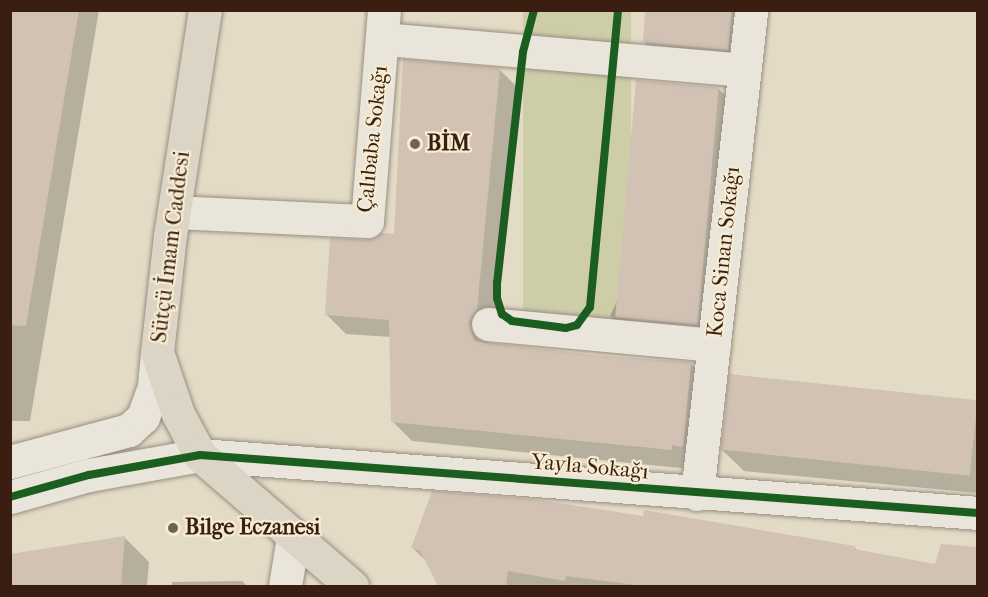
<!DOCTYPE html>
<html>
<head>
<meta charset="utf-8">
<style>
  body { margin:0 }
  #map { position:relative; width:988px; height:597px; overflow:hidden; background:#e4dbc6; font-family:"IM FELL French Canon",serif }
  div>[style] { position:absolute }
  [style*='--x'] { left:calc(var(--x)*1px); top:calc(var(--y)*1px); width:calc(var(--w)*1px); rotate:calc(var(--a)*1deg) }
  .green>* { inset:0; background:#cdcea8; transform-origin:0 0 }
  .shadow>* { inset:0; background:#0003 }
  .building>* { inset:0; background:#d2c2b4; transform-origin:0 0 }
  .roads { filter:drop-shadow(0 0 2px #988f82) drop-shadow(0 0 2px #988f82) }
  .minor>* { height:33px; margin:-16.5px; padding:0 16.5px; transform-origin:16.5px; border-radius:16.5px; background:#e9e5da }
  .major>* { height:33px; margin:-16.5px; padding:0 16.5px; transform-origin:16.5px; border-radius:16.5px; background:#dcd4c5 }
  .cycleway>* { height:8px; margin:-4px; padding:0 4px; transform-origin:4px; border-radius:4px; background:#1b5e20 }
  .dots>* { width:16px; height:16px; translate:-50% -50%; box-sizing:border-box; border:3px solid #f6ecd2; border-radius:50% }
  span { translate:-50% -50%; white-space:nowrap; text-align:center; line-height:1.15; -webkit-text-stroke:4.5px #f6ecd2; paint-order:stroke }
  .street-label { font-size:22px; color:#3b1e12 }
  .poi-label { font-size:22px; color:#3b1e12; font-weight:700 }
  .left { translate:0 -50%; text-align:left }
  .frame { position:absolute; inset:0; border:12px solid #3b1e12; pointer-events:none }
</style>
</head>
<body>
<div id="map">
  <div class="green">
    <i style="left:523px;top:11px;width:108px;height:310px"></i>
  </div>
  <div class="shadow">
    <i style="clip-path:polygon(10px 10px,99px 10px,30px 421px,10px 421px)"></i>
    <i style="clip-path:polygon(646px 10px,749px 10px,745px 67px,662px 60px,644px 42px)"></i>
    <i style="clip-path:polygon(499px 69px,518px 88px,495px 329px,488px 344px,604px 357px,690px 363px,710px 382px,690px 469px,412px 441px,393px 422px,391px 337px,346px 334px,327px 315px,366px 241px,395px 236px)"></i>
    <i style="clip-path:polygon(718px 88px,736px 106px,712px 341px,628px 333px,610px 316px)"></i>
    <i style="clip-path:polygon(978px 401px,978px 493px,744px 471px,722px 450px)"></i>
    <i style="clip-path:polygon(124px 537px,149px 562px,147px 586px,10px 586px,10px 557px)"></i>
    <i style="clip-path:polygon(854px 547px,858px 551px,936px 566px,978px 549px,978px 586px,439px 586px,428px 563px,413px 548px)"></i>
    <i style="clip-path:polygon(242px 581px,247px 586px,172px 586px,172px 582px)"></i>
  </div>
  <div class="building">
    <i style="clip-path:polygon(10px 10px,79px 10px,26px 326px,10px 325px)"></i>
    <i style="clip-path:polygon(645px 10px,732px 10px,728px 50px,643px 42px)"></i>
    <i style="clip-path:polygon(403px 59px,500px 68px,477px 310px,469px 322px,474px 341px,604px 356px,691px 362px,683px 447px,672px 445px,672px 450px,391px 422px,389px 320px,325px 315px,330px 238px,366px 240px,381px 233px,394px 234px)"></i>
    <i style="left:636px;top:80px;width:83px;height:238px;rotate:5deg"></i>
    <i style="left:729px;top:374px;width:250px;height:76px;rotate:6deg"></i>
    <i style="clip-path:polygon(432px 491px,533px 499px,643px 516px,644px 510px,855px 546px,854px 549px,935px 564px,941px 544px,978px 547px,978px 586px,644px 586px,566px 576px,565px 581px,508px 571px,506px 586px,438px 586px,420px 551px,411px 548px)"></i>
    <i style="clip-path:polygon(125px 536px,121px 586px,10px 586px,10px 554px)"></i>
  </div>
  <div class="roads">
    <div class="minor">
      <i style="--x:384;--y:39;--w:361;--a:4.9"></i>
      <i style="--x:174;--y:212;--w:193;--a:2.7"></i>
      <i style="--x:367;--y:221;--w:212;--a:-85.4"></i>
      <i style="--x:488;--y:324;--w:227;--a:5.3"></i>
      <i style="--x:10;--y:462;--w:123;--a:-15.1"></i>
      <i style="--x:129;--y:430;--w:19;--a:-43"></i>
      <i style="--x:143;--y:417;--w:33;--a:-70"></i>
      <i style="--x:154;--y:386;--w:34;--a:-85"></i>
      <i style="--x:697;--y:494;--w:487;--a:-83.6"></i>
      <i style="--x:10;--y:497;--w:82;--a:-15.6"></i>
      <i style="--x:89;--y:475;--w:113;--a:-10.2"></i>
      <i style="--x:200;--y:455;--w:780;--a:4.26"></i>
      <i style="--x:285;--y:586;--w:50;--a:-80.7"></i>
    </div>
    <div class="major">
      <i style="--x:205;--y:10;--w:228;--a:98.8"></i>
      <i style="--x:170;--y:235;--w:118;--a:96.3"></i>
      <i style="--x:157;--y:352;--w:65;--a:71.3"></i>
      <i style="--x:178;--y:414;--w:47;--a:61.8"></i>
      <i style="--x:200;--y:455;--w:201;--a:40.8"></i>
    </div>
  </div>
  <div class="cycleway">
    <i style="--x:534;--y:10;--w:43;--a:104.7"></i>
    <i style="--x:523;--y:52;--w:232;--a:96.4"></i>
    <i style="--x:497;--y:283;--w:15;--a:90"></i>
    <i style="--x:497;--y:298;--w:17;--a:73"></i>
    <i style="--x:502;--y:314;--w:12;--a:35"></i>
    <i style="--x:512;--y:321;--w:54;--a:7.4"></i>
    <i style="--x:566;--y:328;--w:11;--a:-15"></i>
    <i style="--x:577;--y:325;--w:22;--a:-54"></i>
    <i style="--x:590;--y:307;--w:298;--a:-84.6"></i>
    <i style="--x:10;--y:497;--w:82;--a:-15.6"></i>
    <i style="--x:89;--y:475;--w:113;--a:-10.2"></i>
    <i style="--x:200;--y:455;--w:780;--a:4.26"></i>
  </div>
  <div class="dots">
    <i style="left:415px;top:144px;background:#766051"></i>
    <i style="left:173px;top:528px;background:#766051"></i>
  </div>
  <div class="street-label">
    <span style="left:373px;top:139px;rotate:-84deg">Çalıbaba Sokağı</span>
    <span style="left:171px;top:247px;rotate:-83deg">Sütçü İmam Caddesi</span>
    <span style="left:724px;top:252px;rotate:-84deg">Koca Sinan Sokağı</span>
    <span style="left:590px;top:467px;rotate:5deg">Yayla Sokağı</span>
  </div>
  <div class="poi-label">
    <span class="left" style="left:427px;top:144px">BİM</span>
    <span class="left" style="left:185px;top:528px">Bilge Eczanesi</span>
  </div>
  <div class="frame"></div>
</div>
</body>
</html>
